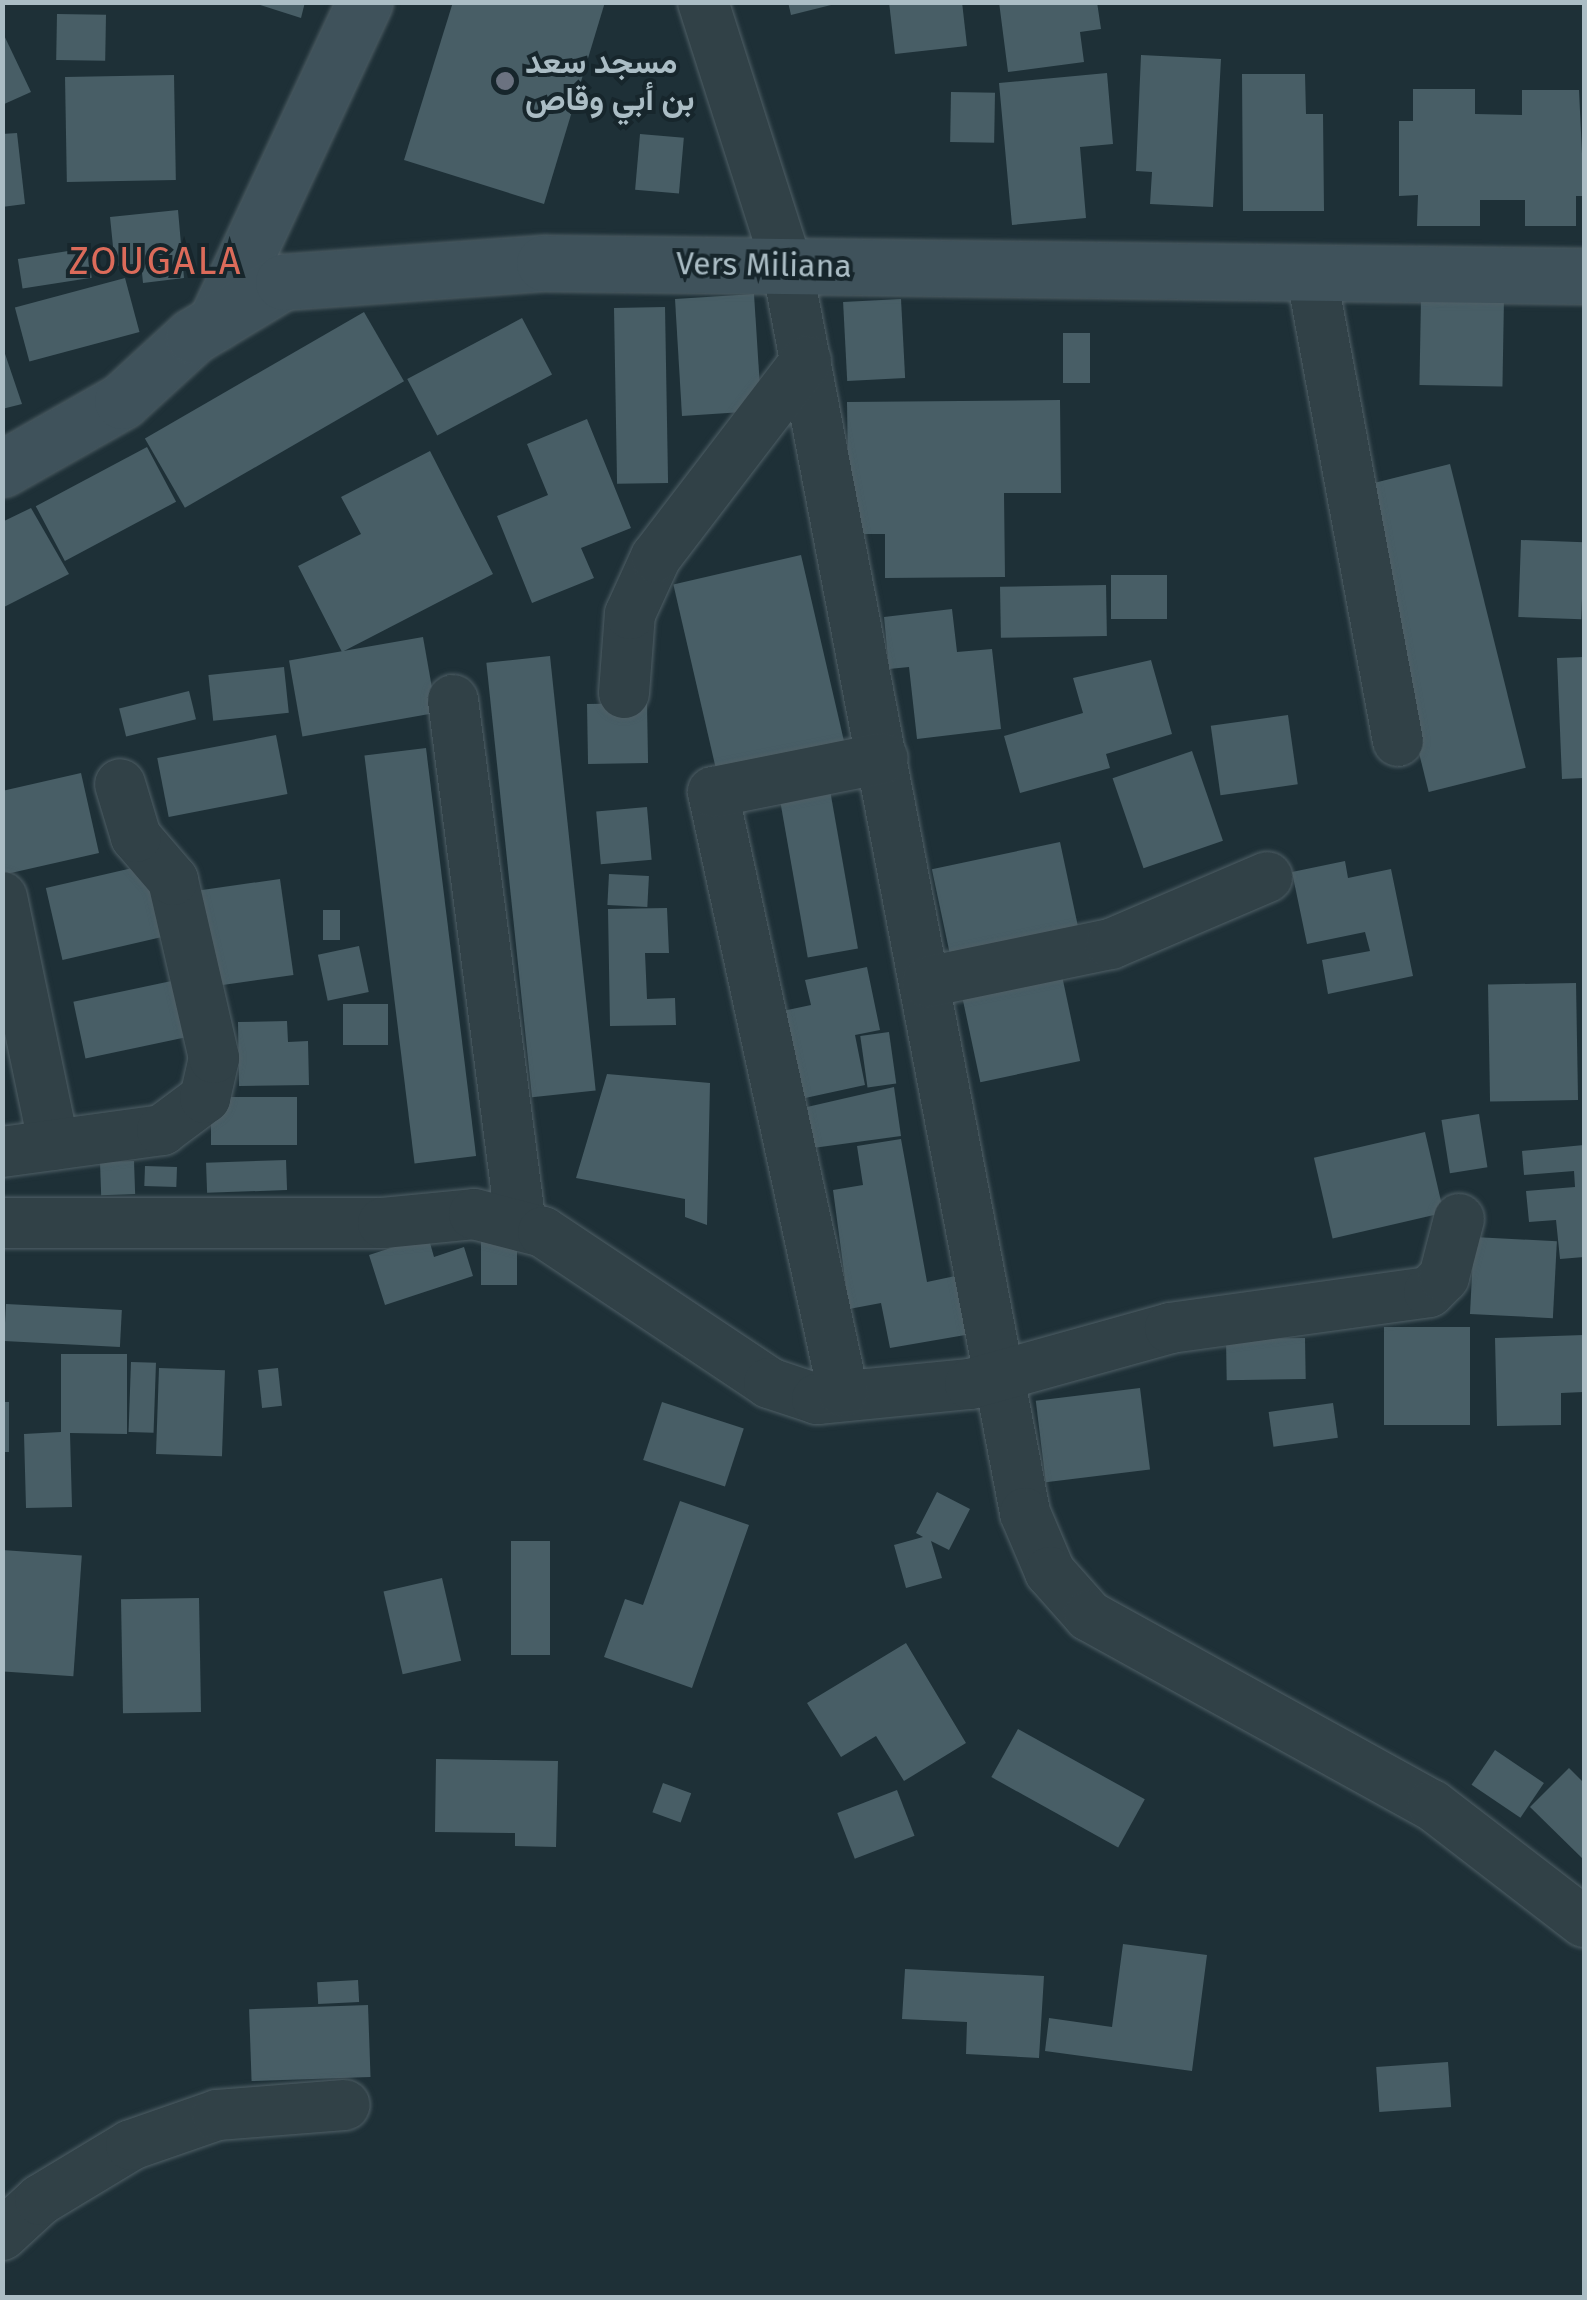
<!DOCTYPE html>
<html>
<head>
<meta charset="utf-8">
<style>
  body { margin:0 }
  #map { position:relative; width:1587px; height:2300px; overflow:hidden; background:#1e3037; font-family:"Fira Sans",Vazirmatn,sans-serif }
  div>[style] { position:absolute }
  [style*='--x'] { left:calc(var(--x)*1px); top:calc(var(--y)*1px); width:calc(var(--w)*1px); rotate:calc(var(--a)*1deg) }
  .building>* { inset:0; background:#485e66; transform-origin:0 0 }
  .roads { filter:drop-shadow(0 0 2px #4f5f66) drop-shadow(0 0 2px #4f5f66) }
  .street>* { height:50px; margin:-25px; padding:0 25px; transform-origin:25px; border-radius:25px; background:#314147 }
  .secondary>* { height:55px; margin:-27.5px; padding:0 27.5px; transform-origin:27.5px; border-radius:27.5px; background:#3f525b }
  .dots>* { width:28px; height:28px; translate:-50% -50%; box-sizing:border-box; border:5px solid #17262c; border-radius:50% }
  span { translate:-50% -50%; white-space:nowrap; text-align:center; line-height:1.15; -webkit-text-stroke:8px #17262c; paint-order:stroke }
  .poi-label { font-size:32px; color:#abbdc5; font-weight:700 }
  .left { translate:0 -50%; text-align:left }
  .street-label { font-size:32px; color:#abbdc5 }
  .quarter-label { font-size:38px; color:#dc6b5a; letter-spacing:2.5px }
  .frame { position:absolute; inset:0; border:5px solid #abbdc5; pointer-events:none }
</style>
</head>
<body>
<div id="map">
  <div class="building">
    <i style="clip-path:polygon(251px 2px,305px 2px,301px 18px)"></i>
    <i style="clip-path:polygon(453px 2px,605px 2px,544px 204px,404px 160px)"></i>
    <i style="clip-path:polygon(788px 2px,835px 2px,835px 4px,791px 15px)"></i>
    <i style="clip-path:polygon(889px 2px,962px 2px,967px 46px,895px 54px)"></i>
    <i style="clip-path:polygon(999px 2px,1097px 2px,1101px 29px,1080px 32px,1084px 62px,1008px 72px)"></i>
    <i style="left:57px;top:14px;width:49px;height:46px;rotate:1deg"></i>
    <i style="clip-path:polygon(2px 31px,31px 92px,2px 105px)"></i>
    <i style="clip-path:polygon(1141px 55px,1221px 59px,1213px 207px,1150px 204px,1152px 172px,1136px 171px)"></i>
    <i style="clip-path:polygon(1107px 73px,1113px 144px,1080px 147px,1086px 218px,1012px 225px,999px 83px)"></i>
    <i style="clip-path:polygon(1242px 74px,1305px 74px,1306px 114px,1323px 114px,1324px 211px,1243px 211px)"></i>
    <i style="left:174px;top:75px;width:105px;height:109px;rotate:89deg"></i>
    <i style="clip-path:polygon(1413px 89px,1475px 89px,1475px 114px,1522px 115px,1522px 90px,1579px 90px,1584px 196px,1576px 196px,1576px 226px,1525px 226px,1525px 200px,1480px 200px,1480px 226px,1417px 226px,1418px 195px,1399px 196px,1399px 121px,1413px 121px)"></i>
    <i style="left:951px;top:92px;width:44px;height:50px;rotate:1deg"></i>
    <i style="clip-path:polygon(17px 133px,25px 204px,2px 207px,2px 134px)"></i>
    <i style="left:640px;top:134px;width:44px;height:56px;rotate:5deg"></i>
    <i style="clip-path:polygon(178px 210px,184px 278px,143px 283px,141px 263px,115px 266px,110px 217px)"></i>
    <i style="left:87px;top:248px;width:30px;height:70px;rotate:81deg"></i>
    <i style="left:125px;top:278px;width:56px;height:114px;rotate:75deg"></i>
    <i style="clip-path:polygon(754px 294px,760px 388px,743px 412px,682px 416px,675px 299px)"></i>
    <i style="left:1421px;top:297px;width:83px;height:88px;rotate:1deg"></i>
    <i style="left:901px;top:299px;width:79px;height:58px;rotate:87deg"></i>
    <i style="left:665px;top:307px;width:176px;height:51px;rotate:89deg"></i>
    <i style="left:364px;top:312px;width:80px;height:253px;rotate:60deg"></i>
    <i style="left:522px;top:318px;width:64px;height:130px;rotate:62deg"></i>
    <i style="left:1063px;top:333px;width:27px;height:50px"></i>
    <i style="clip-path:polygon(2px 345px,22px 404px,2px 409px)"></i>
    <i style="clip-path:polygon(1060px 400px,1061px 493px,1004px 493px,1005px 577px,885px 578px,885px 534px,849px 534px,847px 402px)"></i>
    <i style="clip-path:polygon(587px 419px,631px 528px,581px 548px,594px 578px,532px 603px,497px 516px,548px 495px,527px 444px)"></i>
    <i style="left:147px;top:447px;width:62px;height:126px;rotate:62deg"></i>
    <i style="clip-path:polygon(430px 451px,493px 574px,342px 652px,298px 566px,361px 534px,341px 497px)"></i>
    <i style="left:1450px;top:464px;width:313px;height:100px;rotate:76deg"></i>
    <i style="clip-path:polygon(31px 508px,69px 574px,2px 608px,2px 522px)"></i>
    <i style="left:1521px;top:540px;width:63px;height:77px;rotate:2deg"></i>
    <i style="left:801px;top:555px;width:194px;height:131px;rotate:77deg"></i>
    <i style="left:1111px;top:575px;width:56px;height:44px"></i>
    <i style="left:1106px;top:585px;width:51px;height:106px;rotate:89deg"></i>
    <i style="clip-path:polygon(952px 609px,957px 652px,992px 649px,1001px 729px,917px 739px,909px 667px,889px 669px,884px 617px)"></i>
    <i style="left:423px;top:637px;width:77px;height:136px;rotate:80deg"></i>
    <i style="left:550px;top:656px;width:437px;height:64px;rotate:84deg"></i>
    <i style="clip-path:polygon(1584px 657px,1584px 778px,1562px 779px,1557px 658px)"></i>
    <i style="clip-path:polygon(1151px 660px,1172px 734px,1106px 754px,1110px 768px,1020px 793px,1004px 736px,1083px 713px,1073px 678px)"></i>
    <i style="left:284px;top:667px;width:46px;height:76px;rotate:84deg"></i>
    <i style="left:189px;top:691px;width:29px;height:72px;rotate:76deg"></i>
    <i style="left:647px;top:703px;width:60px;height:60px;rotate:89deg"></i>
    <i style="left:1288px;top:715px;width:70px;height:78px;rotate:82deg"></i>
    <i style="left:276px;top:735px;width:60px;height:121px;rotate:79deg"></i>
    <i style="left:426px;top:748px;width:411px;height:62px;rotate:83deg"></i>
    <i style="left:1192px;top:751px;width:95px;height:84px;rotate:71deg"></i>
    <i style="clip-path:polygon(81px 773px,99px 853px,2px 875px,2px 791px)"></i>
    <i style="left:830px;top:790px;width:161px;height:51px;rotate:80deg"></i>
    <i style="left:647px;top:807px;width:53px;height:51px;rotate:85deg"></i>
    <i style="left:1060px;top:842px;width:90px;height:131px;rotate:78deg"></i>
    <i style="clip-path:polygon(1345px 861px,1348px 878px,1391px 869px,1413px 976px,1328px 994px,1322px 960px,1370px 951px,1365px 932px,1307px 944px,1292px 872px)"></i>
    <i style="left:154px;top:863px;width:74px;height:111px;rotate:77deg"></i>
    <i style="left:609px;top:874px;width:40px;height:31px;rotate:3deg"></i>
    <i style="left:280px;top:879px;width:97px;height:84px;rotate:82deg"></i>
    <i style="clip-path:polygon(667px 908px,669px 953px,645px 953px,647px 999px,675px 998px,676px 1025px,610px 1026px,608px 909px)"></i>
    <i style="left:340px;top:910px;width:30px;height:17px;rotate:90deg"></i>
    <i style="left:359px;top:946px;width:47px;height:42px;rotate:78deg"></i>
    <i style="clip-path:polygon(867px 967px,880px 1030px,855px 1035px,865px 1085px,796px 1100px,778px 1012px,811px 1005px,805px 980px)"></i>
    <i style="left:1061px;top:971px;width:92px;height:102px;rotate:78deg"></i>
    <i style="left:181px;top:979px;width:58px;height:110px;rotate:78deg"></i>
    <i style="left:1576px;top:983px;width:117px;height:88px;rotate:89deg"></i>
    <i style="left:343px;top:1004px;width:45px;height:41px"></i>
    <i style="clip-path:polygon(287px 1021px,288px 1042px,308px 1041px,309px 1085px,239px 1086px,238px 1022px)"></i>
    <i style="left:889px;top:1032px;width:52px;height:29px;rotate:82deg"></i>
    <i style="clip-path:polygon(607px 1074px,710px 1083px,707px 1225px,685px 1217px,685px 1199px,576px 1178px)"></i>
    <i style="clip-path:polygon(894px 1087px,901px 1136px,813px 1148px,807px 1107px)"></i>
    <i style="left:297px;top:1097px;width:48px;height:86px;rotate:90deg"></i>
    <i style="left:1479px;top:1114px;width:54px;height:38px;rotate:81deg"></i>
    <i style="left:1425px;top:1132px;width:83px;height:114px;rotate:77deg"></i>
    <i style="clip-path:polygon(901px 1139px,927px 1282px,960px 1275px,971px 1334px,890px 1348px,881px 1303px,849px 1309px,833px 1190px,863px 1185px,857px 1146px)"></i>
    <i style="clip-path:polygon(1584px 1145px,1584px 1257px,1560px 1259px,1556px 1220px,1529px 1222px,1526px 1191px,1575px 1187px,1574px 1171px,1524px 1175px,1522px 1151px)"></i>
    <i style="left:286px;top:1160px;width:30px;height:80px;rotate:88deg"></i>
    <i style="left:134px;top:1161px;width:33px;height:34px;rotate:88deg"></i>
    <i style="left:145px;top:1166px;width:32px;height:20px;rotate:2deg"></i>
    <i style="left:481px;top:1231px;width:36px;height:54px"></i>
    <i style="clip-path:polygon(428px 1236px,434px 1257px,464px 1247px,473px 1276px,385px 1305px,369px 1255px)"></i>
    <i style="left:1474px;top:1237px;width:83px;height:77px;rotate:3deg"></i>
    <i style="left:6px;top:1304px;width:116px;height:37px;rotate:3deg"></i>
    <i style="left:1384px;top:1327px;width:86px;height:98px"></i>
    <i style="clip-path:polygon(1584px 1335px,1584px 1392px,1561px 1393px,1561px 1425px,1497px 1426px,1495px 1338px)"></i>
    <i style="left:1305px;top:1338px;width:41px;height:79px;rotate:89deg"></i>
    <i style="clip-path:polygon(61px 1354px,127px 1354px,127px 1434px,70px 1433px,72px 1507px,26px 1508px,24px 1434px,61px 1432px)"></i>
    <i style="left:131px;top:1362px;width:25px;height:70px;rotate:2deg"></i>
    <i style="left:159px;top:1368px;width:66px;height:86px;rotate:2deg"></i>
    <i style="left:278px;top:1368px;width:38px;height:20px;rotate:84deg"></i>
    <i style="left:1140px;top:1388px;width:82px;height:105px;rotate:83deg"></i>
    <i style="left:2px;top:1402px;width:7px;height:50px"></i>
    <i style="left:662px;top:1402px;width:86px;height:61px;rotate:18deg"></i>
    <i style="left:1333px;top:1403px;width:35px;height:65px;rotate:82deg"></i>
    <i style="clip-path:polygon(937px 1492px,970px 1509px,949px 1550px,931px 1541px,942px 1578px,906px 1588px,894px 1545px,923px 1537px,916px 1533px)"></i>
    <i style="clip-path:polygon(680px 1501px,749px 1525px,692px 1688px,604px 1657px,625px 1599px,643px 1605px)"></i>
    <i style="left:511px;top:1541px;width:39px;height:114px"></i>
    <i style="left:2px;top:1550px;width:80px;height:121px;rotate:4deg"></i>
    <i style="left:442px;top:1578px;width:85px;height:60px;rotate:77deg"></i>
    <i style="left:199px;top:1598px;width:114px;height:78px;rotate:89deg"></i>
    <i style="clip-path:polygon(906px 1643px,966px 1743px,904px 1781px,876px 1736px,841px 1757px,807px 1703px)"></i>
    <i style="left:1018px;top:1729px;width:145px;height:55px;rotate:29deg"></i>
    <i style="left:1495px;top:1750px;width:59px;height:42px;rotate:34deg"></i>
    <i style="clip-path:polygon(436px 1759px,558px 1761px,556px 1847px,515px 1846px,515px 1833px,435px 1832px)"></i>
    <i style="clip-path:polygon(1569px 1768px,1584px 1783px,1584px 1860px,1530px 1807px)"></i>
    <i style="left:663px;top:1783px;width:30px;height:31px;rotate:20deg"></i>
    <i style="left:897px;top:1790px;width:49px;height:64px;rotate:69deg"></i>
    <i style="clip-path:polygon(1123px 1944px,1207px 1955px,1192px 2071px,1045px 2051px,1049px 2018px,1112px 2027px)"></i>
    <i style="clip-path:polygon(905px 1969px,1044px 1976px,1039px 2058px,966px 2054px,967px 2022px,902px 2019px)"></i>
    <i style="left:358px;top:1980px;width:22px;height:41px;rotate:87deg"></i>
    <i style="left:368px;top:2005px;width:72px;height:119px;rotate:88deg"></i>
    <i style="left:1448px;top:2062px;width:45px;height:72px;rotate:86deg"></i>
  </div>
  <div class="roads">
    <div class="street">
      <i style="--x:703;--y:2;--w:277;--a:72.3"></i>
      <i style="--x:787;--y:266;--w:1270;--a:79.19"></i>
      <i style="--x:1025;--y:1513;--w:64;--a:67"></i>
      <i style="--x:1050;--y:1572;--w:59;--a:48.4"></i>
      <i style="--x:1089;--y:1616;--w:392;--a:28.9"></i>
      <i style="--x:1432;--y:1805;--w:192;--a:37.6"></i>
      <i style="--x:1311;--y:272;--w:477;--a:79.5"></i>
      <i style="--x:624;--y:693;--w:79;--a:-85.7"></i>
      <i style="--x:630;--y:614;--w:63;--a:-65.5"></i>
      <i style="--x:656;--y:557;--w:247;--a:-52.6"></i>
      <i style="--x:453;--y:700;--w:530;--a:82.63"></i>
      <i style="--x:2;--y:897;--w:253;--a:78.2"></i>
      <i style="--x:927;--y:982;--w:188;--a:-11.7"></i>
      <i style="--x:1111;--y:944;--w:170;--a:-23.2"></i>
      <i style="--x:2;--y:1152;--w:162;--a:-7.8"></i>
      <i style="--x:162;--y:1130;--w:54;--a:-36.7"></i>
      <i style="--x:205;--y:1098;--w:41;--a:-77.3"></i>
      <i style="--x:214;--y:1058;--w:183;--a:-103"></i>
      <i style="--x:173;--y:880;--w:57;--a:-130.7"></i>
      <i style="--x:136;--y:837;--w:55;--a:-106.8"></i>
      <i style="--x:2;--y:1223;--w:381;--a:0"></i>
      <i style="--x:383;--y:1223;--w:91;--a:-5.6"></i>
      <i style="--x:474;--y:1214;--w:71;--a:14.6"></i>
      <i style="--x:543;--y:1232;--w:272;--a:33.7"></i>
      <i style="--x:769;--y:1383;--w:51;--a:18.4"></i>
      <i style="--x:817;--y:1399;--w:154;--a:-5.6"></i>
      <i style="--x:970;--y:1384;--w:208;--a:-15.6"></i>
      <i style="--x:1170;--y:1328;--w:261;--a:-7.9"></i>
      <i style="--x:1429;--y:1292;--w:21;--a:-45"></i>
      <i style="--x:1444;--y:1277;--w:60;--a:-75.5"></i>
      <i style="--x:843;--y:1392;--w:614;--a:-102.23"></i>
      <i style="--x:713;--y:792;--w:173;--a:-11.3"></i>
      <i style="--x:2;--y:2235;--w:52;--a:-42.6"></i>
      <i style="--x:40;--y:2200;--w:106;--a:-31.1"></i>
      <i style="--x:131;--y:2145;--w:91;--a:-19.2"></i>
      <i style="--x:217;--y:2115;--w:128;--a:-4.5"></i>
    </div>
    <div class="secondary">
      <i style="--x:215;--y:323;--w:354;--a:-65"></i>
      <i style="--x:2;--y:469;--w:138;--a:-29.5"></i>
      <i style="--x:122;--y:401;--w:96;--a:-42.5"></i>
      <i style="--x:193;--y:336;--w:105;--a:-31"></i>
      <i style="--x:283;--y:282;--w:262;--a:-4.2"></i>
      <i style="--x:544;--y:263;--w:1040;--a:0.72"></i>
    </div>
  </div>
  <div class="dots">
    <i style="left:505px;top:81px;background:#6b7280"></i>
  </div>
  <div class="poi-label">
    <span class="left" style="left:525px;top:81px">مسجد سعد<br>بن أبي وقاص</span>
  </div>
  <div class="street-label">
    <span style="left:764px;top:265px;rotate:1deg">Vers Miliana</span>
  </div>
  <div class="quarter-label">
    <span style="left:156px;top:262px">ZOUGALA</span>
  </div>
  <div class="frame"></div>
</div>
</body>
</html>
